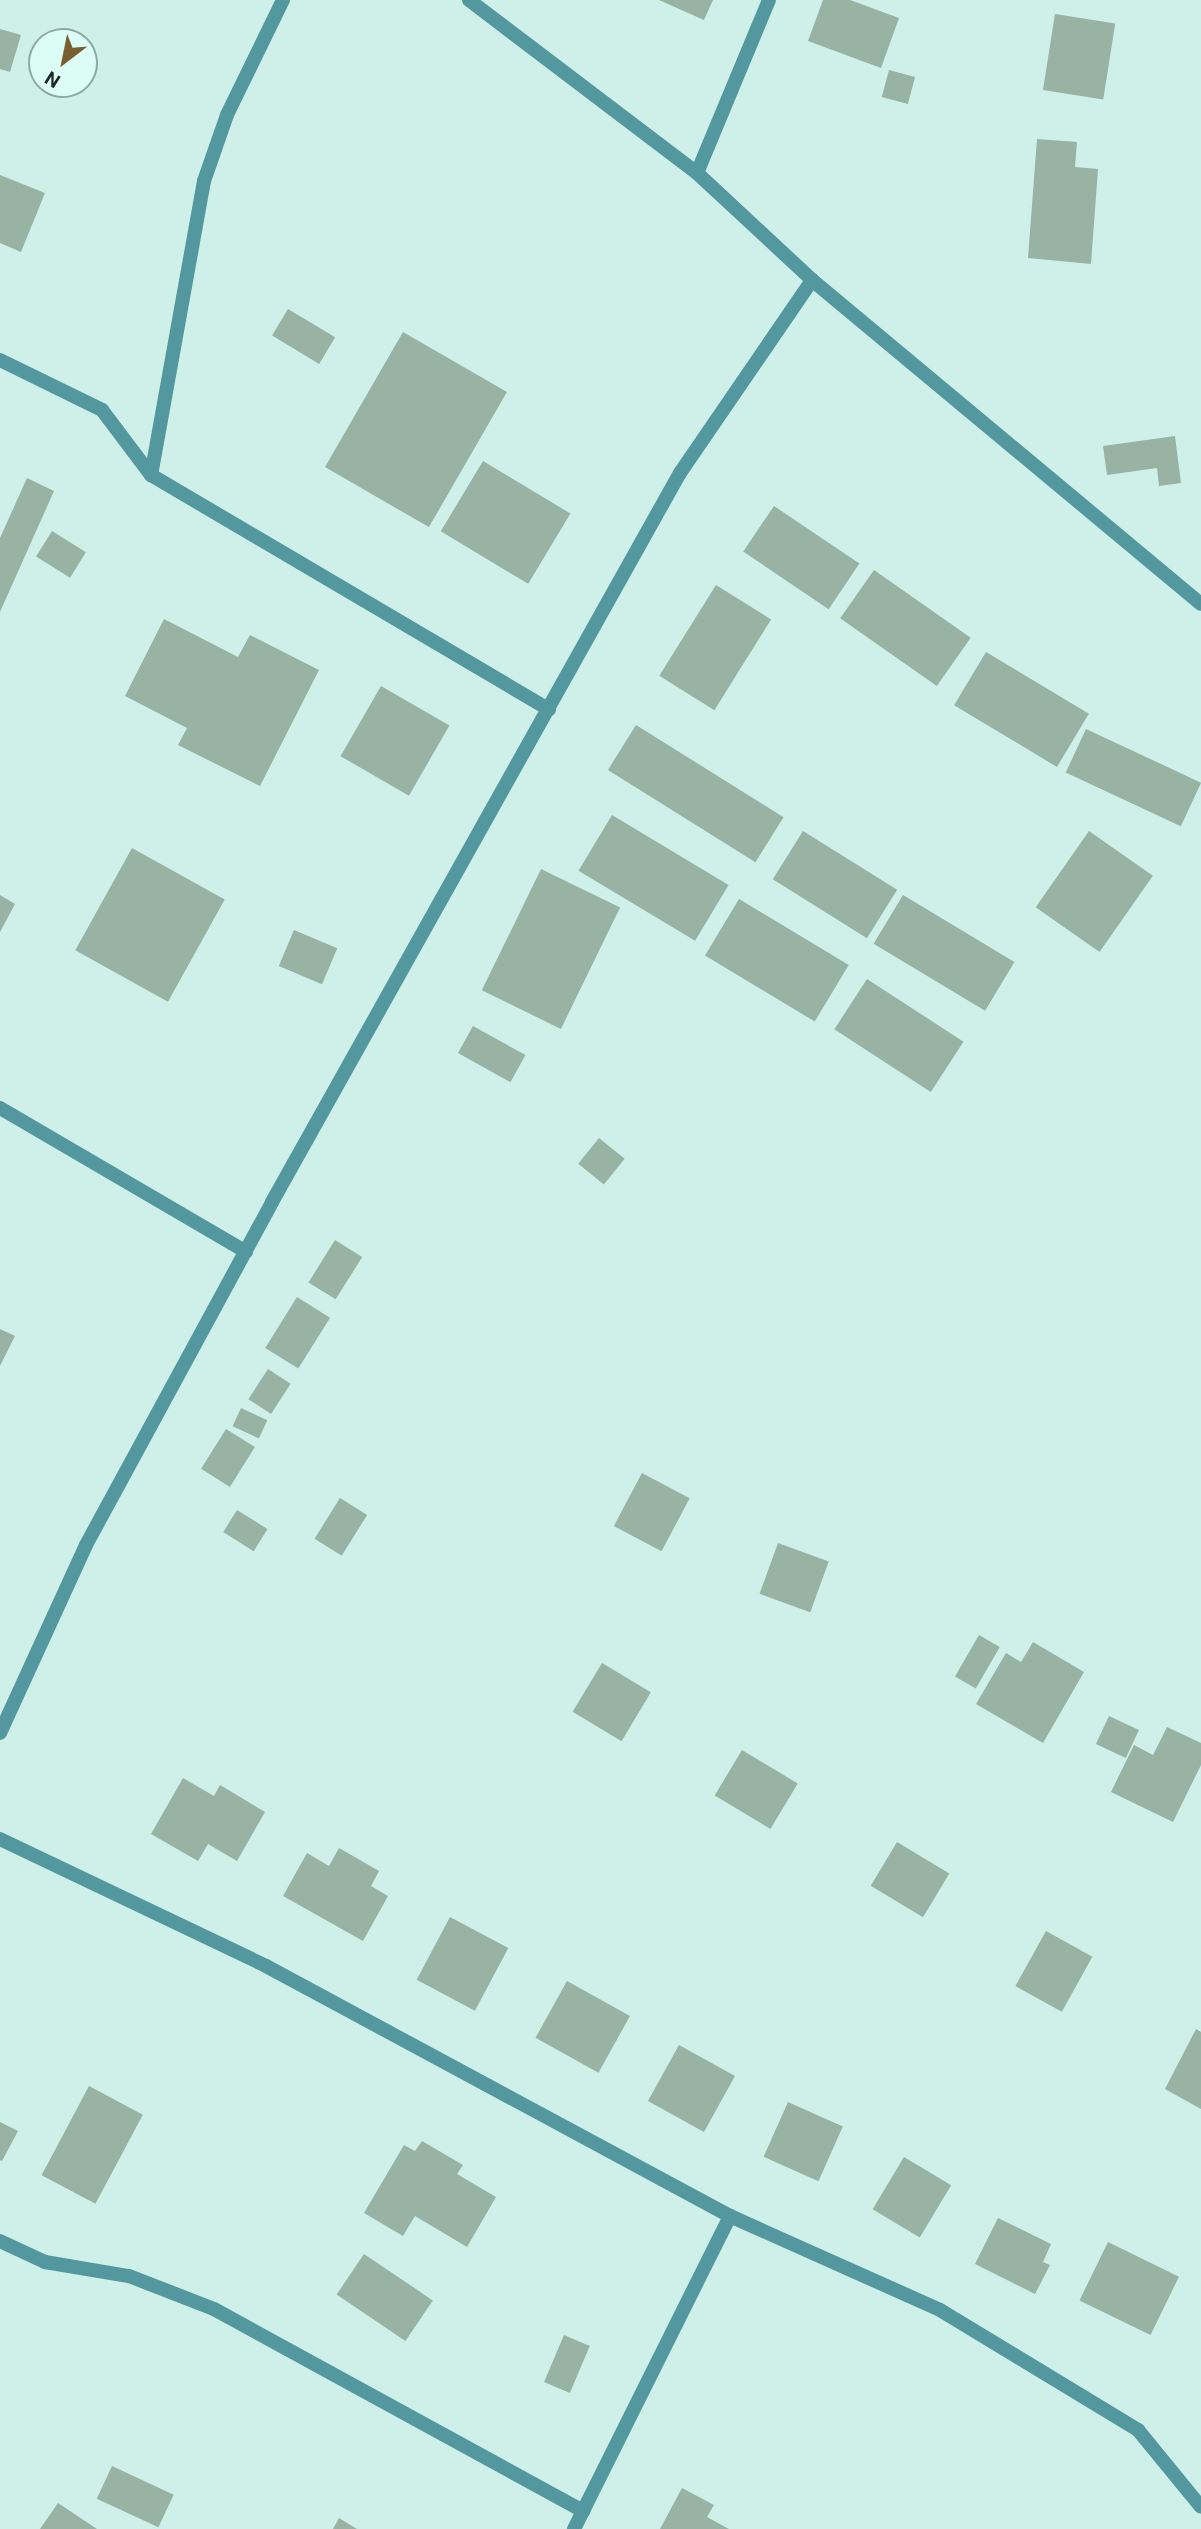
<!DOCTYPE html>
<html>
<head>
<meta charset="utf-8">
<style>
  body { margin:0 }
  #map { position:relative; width:1201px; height:2529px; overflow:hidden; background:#cfefe9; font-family:Roboto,sans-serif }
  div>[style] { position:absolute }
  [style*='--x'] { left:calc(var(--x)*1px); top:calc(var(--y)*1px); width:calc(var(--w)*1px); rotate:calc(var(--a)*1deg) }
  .building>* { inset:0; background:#98b2a4; transform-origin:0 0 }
  .minor>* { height:14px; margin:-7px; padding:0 7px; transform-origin:7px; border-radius:7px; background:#53989e }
  .tertiary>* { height:14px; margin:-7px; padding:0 7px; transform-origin:7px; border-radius:7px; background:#53989e }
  span { translate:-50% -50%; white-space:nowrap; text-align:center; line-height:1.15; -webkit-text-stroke:7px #dcfdf6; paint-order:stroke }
  .north { position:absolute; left:28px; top:28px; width:70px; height:70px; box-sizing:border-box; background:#dcfdf6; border:2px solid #8fa8a3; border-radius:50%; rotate:212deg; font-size:19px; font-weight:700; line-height:28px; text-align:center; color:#1c2826 }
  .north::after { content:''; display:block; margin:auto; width:24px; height:32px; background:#795e30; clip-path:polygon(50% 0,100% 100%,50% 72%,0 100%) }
</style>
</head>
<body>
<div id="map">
  <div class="building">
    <i style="clip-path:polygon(659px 0,713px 0,704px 20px)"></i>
    <i style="clip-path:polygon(823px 0,850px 0,899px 18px,881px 68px,808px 41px)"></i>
    <i style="left:1055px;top:14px;width:61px;height:77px;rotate:9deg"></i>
    <i style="clip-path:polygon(0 29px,21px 35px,10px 72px,0 69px)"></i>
    <i style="left:889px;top:70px;width:27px;height:28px;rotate:15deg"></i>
    <i style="clip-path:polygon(1037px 139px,1077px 142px,1075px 167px,1098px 169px,1091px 264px,1028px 258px)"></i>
    <i style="clip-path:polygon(0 175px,45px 193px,21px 252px,0 243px)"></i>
    <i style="left:288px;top:309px;width:55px;height:31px;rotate:31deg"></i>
    <i style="left:403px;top:332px;width:120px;height:156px;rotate:30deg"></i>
    <i style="clip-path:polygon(1175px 436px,1181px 483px,1159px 486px,1157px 468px,1107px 475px,1103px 446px)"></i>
    <i style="left:483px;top:461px;width:102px;height:82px;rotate:31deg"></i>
    <i style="clip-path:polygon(27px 478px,54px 491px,0 612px,0 538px)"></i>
    <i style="left:774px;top:506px;width:103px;height:55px;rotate:34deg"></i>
    <i style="left:52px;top:531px;width:40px;height:30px;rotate:32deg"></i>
    <i style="left:874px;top:570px;width:118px;height:59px;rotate:35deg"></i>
    <i style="left:716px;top:585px;width:65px;height:107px;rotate:32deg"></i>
    <i style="clip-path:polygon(164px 619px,238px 657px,250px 635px,319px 670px,260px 786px,178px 745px,187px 728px,125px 696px)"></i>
    <i style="left:986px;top:652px;width:120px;height:62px;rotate:31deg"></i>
    <i style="left:381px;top:686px;width:79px;height:81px;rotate:30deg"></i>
    <i style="left:636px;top:725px;width:174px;height:53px;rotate:32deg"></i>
    <i style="left:1086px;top:729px;width:127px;height:48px;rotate:25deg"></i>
    <i style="left:612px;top:815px;width:136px;height:65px;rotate:31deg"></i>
    <i style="left:803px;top:831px;width:111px;height:57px;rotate:32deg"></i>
    <i style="left:1089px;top:831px;width:78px;height:93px;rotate:35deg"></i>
    <i style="left:132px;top:848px;width:106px;height:117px;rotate:29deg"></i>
    <i style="left:541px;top:869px;width:88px;height:135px;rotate:26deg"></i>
    <i style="clip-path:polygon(0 895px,15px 904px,0 932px)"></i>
    <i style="left:903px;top:895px;width:130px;height:57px;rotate:31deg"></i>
    <i style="left:739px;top:899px;width:128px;height:66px;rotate:31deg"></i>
    <i style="left:294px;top:930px;width:47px;height:39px;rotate:23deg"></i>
    <i style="left:867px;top:979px;width:115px;height:60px;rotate:33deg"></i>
    <i style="left:473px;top:1026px;width:60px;height:31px;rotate:29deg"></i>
    <i style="left:599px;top:1138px;width:33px;height:33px;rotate:39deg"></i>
    <i style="left:335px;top:1240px;width:32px;height:50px;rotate:32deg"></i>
    <i style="left:297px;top:1297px;width:39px;height:60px;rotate:32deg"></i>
    <i style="clip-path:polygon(0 1329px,15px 1336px,0 1366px)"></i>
    <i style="left:268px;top:1369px;width:27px;height:36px;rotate:33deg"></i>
    <i style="left:241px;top:1408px;width:29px;height:20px;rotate:25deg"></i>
    <i style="left:226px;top:1429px;width:34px;height:47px;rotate:32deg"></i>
    <i style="left:642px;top:1473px;width:54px;height:60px;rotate:28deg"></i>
    <i style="left:340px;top:1498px;width:32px;height:48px;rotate:32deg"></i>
    <i style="left:237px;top:1510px;width:36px;height:26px;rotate:32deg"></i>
    <i style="left:778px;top:1543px;width:54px;height:54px;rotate:20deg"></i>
    <i style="left:979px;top:1635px;width:24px;height:48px;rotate:30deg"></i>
    <i style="clip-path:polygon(1033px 1642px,1084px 1672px,1043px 1743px,976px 1704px,1006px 1653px,1021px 1662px)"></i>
    <i style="left:602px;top:1663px;width:57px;height:57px;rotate:31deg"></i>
    <i style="left:1109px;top:1716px;width:33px;height:31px;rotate:25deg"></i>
    <i style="clip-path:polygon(1167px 1727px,1201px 1743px,1201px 1765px,1173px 1822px,1111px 1792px,1134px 1745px,1153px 1755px)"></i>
    <i style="left:742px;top:1750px;width:65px;height:53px;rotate:31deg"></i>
    <i style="clip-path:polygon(183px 1778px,214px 1796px,220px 1785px,265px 1812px,237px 1861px,208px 1844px,198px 1861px,151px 1834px)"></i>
    <i style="left:897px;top:1842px;width:61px;height:51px;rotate:31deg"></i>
    <i style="clip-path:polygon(339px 1848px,379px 1871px,371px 1886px,388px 1896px,363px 1941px,283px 1896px,307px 1853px,329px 1866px)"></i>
    <i style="left:450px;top:1917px;width:66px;height:71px;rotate:28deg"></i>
    <i style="left:1046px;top:1931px;width:53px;height:63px;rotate:29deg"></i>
    <i style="left:567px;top:1981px;width:72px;height:65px;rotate:29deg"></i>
    <i style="clip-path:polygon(1196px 2029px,1201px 2032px,1201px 2109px,1165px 2089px)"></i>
    <i style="left:679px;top:2045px;width:64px;height:64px;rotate:29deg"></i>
    <i style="left:89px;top:2086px;width:61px;height:101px;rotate:28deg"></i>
    <i style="left:788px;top:2102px;width:60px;height:60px;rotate:24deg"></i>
    <i style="clip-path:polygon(0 2122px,18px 2131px,2px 2161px,0 2160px)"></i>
    <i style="clip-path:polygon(422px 2141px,463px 2165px,457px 2174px,496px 2197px,467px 2247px,415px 2216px,403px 2236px,364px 2213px,404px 2145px,415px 2151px)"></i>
    <i style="left:904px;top:2157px;width:55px;height:61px;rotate:31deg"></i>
    <i style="clip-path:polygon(998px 2218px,1051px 2244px,1043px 2262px,1050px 2265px,1035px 2294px,975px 2264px)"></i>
    <i style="left:1108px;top:2242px;width:79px;height:65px;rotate:26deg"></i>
    <i style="left:364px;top:2254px;width:83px;height:49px;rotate:34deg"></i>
    <i style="left:564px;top:2335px;width:28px;height:51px;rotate:23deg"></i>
    <i style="left:112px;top:2466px;width:68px;height:36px;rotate:25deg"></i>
    <i style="clip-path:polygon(682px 2488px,714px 2505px,707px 2517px,729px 2529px,660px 2529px)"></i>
    <i style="clip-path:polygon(58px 2503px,97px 2529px,40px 2529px)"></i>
    <i style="clip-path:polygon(339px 2518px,357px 2529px,333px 2529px)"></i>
  </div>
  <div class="minor">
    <i style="--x:283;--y:0;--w:128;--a:116"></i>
    <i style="--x:227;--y:115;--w:70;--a:109.2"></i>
    <i style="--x:204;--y:181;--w:299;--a:100.2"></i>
    <i style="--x:151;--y:475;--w:462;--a:30.5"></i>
    <i style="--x:697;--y:173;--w:187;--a:-67.4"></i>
    <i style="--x:0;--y:360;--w:114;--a:26.1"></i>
    <i style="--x:102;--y:410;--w:81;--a:53"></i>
    <i style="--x:0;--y:1108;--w:285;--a:30.3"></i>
    <i style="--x:0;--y:1733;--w:207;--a:-65.4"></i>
    <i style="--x:86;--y:1545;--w:390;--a:-61.5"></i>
    <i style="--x:272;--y:1202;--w:835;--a:-60.77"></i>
    <i style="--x:680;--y:473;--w:234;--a:-55.6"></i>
    <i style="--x:0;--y:1839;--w:295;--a:25.5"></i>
    <i style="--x:266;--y:1966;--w:527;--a:28.32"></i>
    <i style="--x:730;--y:2216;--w:230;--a:24.1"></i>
    <i style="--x:940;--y:2310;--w:232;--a:31.2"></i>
    <i style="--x:1138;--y:2430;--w:99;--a:50.7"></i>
    <i style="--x:0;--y:2241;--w:50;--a:25"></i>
    <i style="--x:45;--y:2262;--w:85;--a:9.5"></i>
    <i style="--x:129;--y:2276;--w:91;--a:21.2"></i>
    <i style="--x:214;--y:2309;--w:421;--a:28.7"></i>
    <i style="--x:574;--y:2529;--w:350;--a:-63.5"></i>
  </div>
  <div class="tertiary">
    <i style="--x:469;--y:0;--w:286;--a:37.2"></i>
    <i style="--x:697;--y:173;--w:157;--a:42.9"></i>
    <i style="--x:812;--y:280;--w:506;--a:39.79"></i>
  </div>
  <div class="north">N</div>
</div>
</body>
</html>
